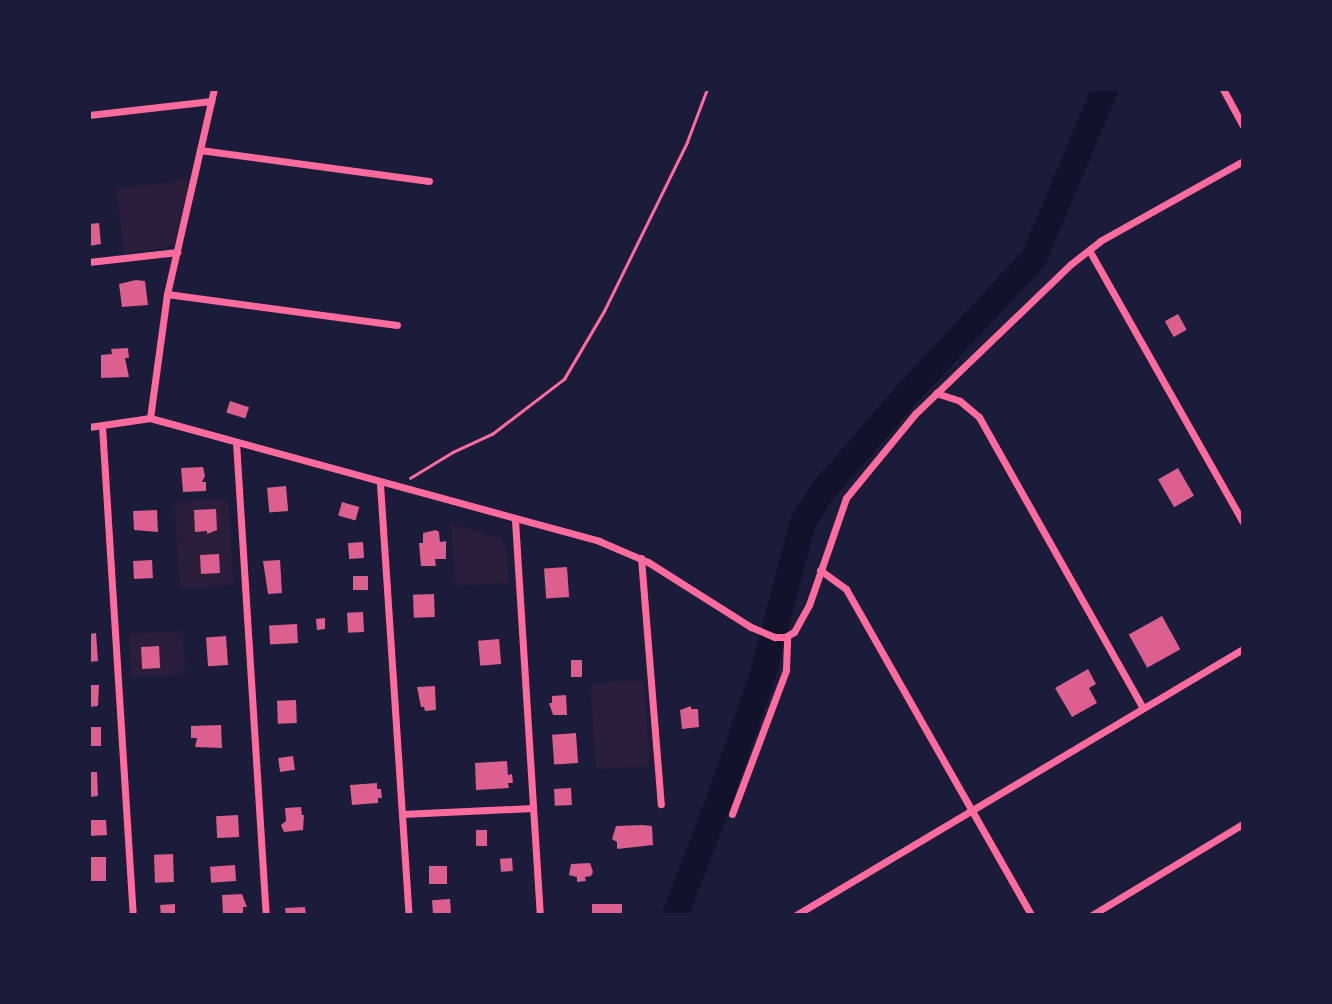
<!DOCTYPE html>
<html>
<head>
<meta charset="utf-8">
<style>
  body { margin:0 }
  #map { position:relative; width:1332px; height:1004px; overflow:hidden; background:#1b1b3a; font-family:Inter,sans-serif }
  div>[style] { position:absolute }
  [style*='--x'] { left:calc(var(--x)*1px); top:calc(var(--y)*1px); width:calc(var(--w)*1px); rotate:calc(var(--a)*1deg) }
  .green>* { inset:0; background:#2a1e3b; transform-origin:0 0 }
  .river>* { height:26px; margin:-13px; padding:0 13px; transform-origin:13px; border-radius:13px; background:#12122b }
  .building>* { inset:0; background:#dd5f8e; transform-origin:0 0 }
  .path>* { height:2.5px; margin:-1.25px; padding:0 1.25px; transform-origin:1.25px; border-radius:1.25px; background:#ff6b9d }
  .minor>* { height:7px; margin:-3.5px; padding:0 3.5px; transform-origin:3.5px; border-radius:3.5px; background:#ff6b9d }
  span { translate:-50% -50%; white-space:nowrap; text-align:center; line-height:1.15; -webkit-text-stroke:6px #1b1b3a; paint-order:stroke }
  .frame { position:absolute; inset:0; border:91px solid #1b1b3a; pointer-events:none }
</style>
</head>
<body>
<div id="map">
  <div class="green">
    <i style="clip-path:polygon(190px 180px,175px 242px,166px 248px,124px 253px,116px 188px)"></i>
    <i style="left:228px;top:499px;width:86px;height:54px;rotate:86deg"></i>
    <i style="clip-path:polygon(451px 524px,500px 538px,506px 547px,509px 583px,455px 586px)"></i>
    <i style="left:183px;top:631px;width:43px;height:54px;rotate:87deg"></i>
    <i style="left:644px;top:680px;width:86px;height:54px;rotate:86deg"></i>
  </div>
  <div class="river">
    <i style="--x:675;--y:915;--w:114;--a:-68.9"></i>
    <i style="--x:716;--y:809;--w:143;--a:-70.8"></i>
    <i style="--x:763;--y:674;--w:154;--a:-75.3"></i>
    <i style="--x:802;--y:525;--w:39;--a:-59"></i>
    <i style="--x:822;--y:492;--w:133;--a:-49"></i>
    <i style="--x:909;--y:392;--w:183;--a:-47"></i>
    <i style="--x:1034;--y:258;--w:183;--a:-67.2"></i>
  </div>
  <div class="building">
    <i style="clip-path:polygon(99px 223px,101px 244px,89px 246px,89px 224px)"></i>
    <i style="clip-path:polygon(136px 280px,145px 281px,148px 305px,122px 307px,119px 284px)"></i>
    <i style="left:1178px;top:314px;width:18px;height:15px;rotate:61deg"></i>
    <i style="clip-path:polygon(128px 348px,129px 358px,125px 358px,129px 377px,101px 378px,101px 355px,112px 354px,111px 349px)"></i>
    <i style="left:230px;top:401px;width:20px;height:12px;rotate:18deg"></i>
    <i style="clip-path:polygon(203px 467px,205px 476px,202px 482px,206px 482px,206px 491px,183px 492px,181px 468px)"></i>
    <i style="left:1178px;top:468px;width:32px;height:23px;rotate:60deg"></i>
    <i style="left:286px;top:486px;width:25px;height:19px;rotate:85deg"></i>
    <i style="left:342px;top:502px;width:18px;height:14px;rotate:16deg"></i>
    <i style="clip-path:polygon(216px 509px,217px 530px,207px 534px,207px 531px,195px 532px,194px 510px)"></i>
    <i style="clip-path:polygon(157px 510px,158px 532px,134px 530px,133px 511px)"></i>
    <i style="clip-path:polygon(436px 530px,439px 532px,440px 542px,446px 541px,446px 559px,435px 559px,436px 566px,421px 566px,419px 543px,423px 543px,423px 533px)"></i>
    <i style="left:363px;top:542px;width:16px;height:15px;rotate:86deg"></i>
    <i style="left:219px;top:554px;width:19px;height:19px;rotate:87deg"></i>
    <i style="left:152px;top:560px;width:18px;height:19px;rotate:87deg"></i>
    <i style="clip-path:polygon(280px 560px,282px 593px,268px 594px,263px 561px)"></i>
    <i style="left:567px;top:567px;width:30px;height:23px;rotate:86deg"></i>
    <i style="left:368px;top:576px;width:14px;height:15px;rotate:90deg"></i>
    <i style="left:434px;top:594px;width:23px;height:21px;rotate:88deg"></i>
    <i style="left:363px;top:612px;width:20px;height:16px;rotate:87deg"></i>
    <i style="left:1162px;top:616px;width:38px;height:38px;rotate:61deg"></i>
    <i style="clip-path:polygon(325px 618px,325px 629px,317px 630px,316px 619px)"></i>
    <i style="left:297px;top:624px;width:19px;height:28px;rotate:87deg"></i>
    <i style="clip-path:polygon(96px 633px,98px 661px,89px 662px,89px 634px)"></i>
    <i style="left:226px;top:636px;width:29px;height:20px;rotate:86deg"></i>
    <i style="left:499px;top:639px;width:25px;height:21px;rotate:85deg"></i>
    <i style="left:159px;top:646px;width:22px;height:18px;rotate:87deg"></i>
    <i style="left:571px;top:660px;width:11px;height:17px"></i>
    <i style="clip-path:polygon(1088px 669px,1096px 684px,1089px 688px,1097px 703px,1072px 717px,1055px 688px)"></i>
    <i style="clip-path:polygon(89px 685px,99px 685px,98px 706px,89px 707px)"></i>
    <i style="clip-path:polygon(435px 686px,436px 710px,425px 711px,424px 707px,421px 707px,417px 687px)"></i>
    <i style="clip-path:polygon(566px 695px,567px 715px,553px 715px,549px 703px,552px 703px,552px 696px)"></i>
    <i style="left:296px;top:700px;width:23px;height:19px;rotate:88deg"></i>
    <i style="clip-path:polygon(691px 706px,691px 709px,698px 709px,699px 727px,682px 729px,680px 710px)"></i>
    <i style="clip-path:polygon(221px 725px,222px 748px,195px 747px,197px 738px,191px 738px,191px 726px)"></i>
    <i style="left:101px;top:727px;width:19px;height:12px;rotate:90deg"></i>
    <i style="left:576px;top:733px;width:30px;height:24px;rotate:86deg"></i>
    <i style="left:293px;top:756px;width:14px;height:15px;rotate:82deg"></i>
    <i style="clip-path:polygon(507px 761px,508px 775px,512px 774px,513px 783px,508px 783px,509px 788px,476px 790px,475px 763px)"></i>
    <i style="clip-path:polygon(89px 772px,97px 772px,98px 796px,89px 797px)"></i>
    <i style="clip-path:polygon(377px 783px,377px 789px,381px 789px,382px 798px,378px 798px,378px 803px,352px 805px,350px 785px)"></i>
    <i style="left:571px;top:788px;width:17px;height:17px;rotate:87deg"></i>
    <i style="clip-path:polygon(301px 807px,302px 815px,304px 815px,303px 830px,284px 832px,281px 825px,286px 821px,285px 808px)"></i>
    <i style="left:238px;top:815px;width:22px;height:22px;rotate:87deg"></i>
    <i style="clip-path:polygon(90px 820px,106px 820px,107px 835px,89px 836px)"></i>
    <i style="clip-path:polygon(643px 825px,652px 826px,653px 845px,617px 849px,617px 842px,612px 839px,616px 826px)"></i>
    <i style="left:476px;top:830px;width:11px;height:16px"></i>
    <i style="left:173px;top:854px;width:28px;height:19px;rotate:88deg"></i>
    <i style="left:89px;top:857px;width:17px;height:24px"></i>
    <i style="left:512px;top:858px;width:13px;height:12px;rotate:86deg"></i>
    <i style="clip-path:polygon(590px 863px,593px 872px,591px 876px,585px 877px,586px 881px,577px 882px,577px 877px,569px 875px,571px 864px)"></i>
    <i style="left:235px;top:865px;width:16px;height:25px;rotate:86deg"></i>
    <i style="left:429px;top:866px;width:18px;height:18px"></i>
    <i style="clip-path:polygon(242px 894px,247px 907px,243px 907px,243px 915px,223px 915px,222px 895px)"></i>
    <i style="left:450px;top:899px;width:16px;height:18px;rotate:86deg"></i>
    <i style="clip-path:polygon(175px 904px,175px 915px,161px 915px,160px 905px)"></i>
    <i style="left:622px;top:904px;width:11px;height:30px;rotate:90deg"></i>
    <i style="clip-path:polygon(305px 907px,306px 915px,286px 915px,285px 908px)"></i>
  </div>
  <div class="path">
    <i style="--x:410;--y:478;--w:50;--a:-31.2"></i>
    <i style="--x:453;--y:452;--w:43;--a:-24.8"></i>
    <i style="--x:492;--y:434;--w:91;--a:-37.4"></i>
    <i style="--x:564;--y:379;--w:79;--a:-59.5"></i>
    <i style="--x:604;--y:311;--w:188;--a:-63.8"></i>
    <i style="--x:687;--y:142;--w:57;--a:-69.3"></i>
  </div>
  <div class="minor">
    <i style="--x:1223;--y:89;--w:42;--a:61.6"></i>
    <i style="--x:89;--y:115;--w:123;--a:-6.5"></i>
    <i style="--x:200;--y:150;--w:231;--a:7.7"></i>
    <i style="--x:1089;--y:250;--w:313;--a:60.5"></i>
    <i style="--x:89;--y:262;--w:89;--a:-6.5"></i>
    <i style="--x:167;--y:294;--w:232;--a:7.7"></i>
    <i style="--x:936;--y:393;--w:25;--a:18"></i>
    <i style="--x:960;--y:401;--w:25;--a:40"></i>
    <i style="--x:979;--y:417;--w:334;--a:60.6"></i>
    <i style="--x:150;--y:418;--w:125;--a:-82.2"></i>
    <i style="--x:167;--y:294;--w:210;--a:-77.1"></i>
    <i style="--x:102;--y:426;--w:490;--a:86.4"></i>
    <i style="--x:89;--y:427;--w:62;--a:-8.4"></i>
    <i style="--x:150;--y:418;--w:466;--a:15.3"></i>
    <i style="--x:599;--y:541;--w:53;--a:23.2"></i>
    <i style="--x:648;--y:562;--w:122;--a:32.3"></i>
    <i style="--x:751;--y:627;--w:26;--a:23"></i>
    <i style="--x:775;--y:637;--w:10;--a:0"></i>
    <i style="--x:785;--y:637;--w:10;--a:-29"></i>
    <i style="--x:794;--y:632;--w:31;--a:-61"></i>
    <i style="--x:809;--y:605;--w:113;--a:-70.9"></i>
    <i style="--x:846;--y:498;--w:109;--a:-50.6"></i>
    <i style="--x:915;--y:414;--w:216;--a:-43.9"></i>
    <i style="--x:1071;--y:264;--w:37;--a:-38"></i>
    <i style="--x:1100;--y:241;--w:164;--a:-29.2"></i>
    <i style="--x:236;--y:442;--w:474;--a:86.4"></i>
    <i style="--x:380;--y:484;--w:432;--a:86.2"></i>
    <i style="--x:515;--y:520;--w:396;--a:86.4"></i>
    <i style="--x:641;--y:558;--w:247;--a:85.4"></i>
    <i style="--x:820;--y:570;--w:32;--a:36"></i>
    <i style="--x:846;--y:589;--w:375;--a:60.4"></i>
    <i style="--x:402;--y:814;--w:131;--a:-2.6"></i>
    <i style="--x:732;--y:814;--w:154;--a:-69.4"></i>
    <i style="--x:786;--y:670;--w:34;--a:-88"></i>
    <i style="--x:796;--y:915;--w:520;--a:-30.76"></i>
    <i style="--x:1092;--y:915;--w:176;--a:-31.1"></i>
  </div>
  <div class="frame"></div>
</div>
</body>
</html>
